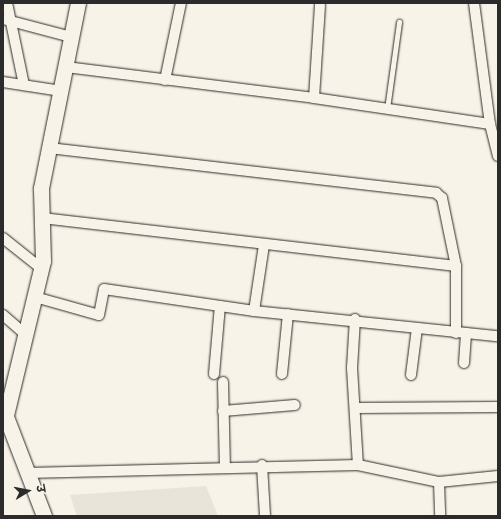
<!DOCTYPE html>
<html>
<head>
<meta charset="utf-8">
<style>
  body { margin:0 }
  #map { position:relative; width:501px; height:519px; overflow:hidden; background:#f7f3e8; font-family:"Indie Flower","Playpen Sans Deva",sans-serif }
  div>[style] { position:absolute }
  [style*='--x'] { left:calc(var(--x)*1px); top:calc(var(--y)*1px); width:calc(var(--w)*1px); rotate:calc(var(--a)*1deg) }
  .built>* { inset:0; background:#e8e4da }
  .roads { filter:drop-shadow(0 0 1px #2b2b2b) drop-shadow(0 0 1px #2b2b2b) }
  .lane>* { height:5px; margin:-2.5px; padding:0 2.5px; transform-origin:2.5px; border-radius:2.5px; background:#f7f3e8 }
  .street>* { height:10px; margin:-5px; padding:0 5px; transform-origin:5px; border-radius:5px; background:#f7f3e8 }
  .secondary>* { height:15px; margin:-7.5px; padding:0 7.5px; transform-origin:7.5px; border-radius:7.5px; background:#f7f3e8 }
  span { translate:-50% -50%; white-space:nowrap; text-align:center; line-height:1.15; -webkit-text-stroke:4px #f7f3e8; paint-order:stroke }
  .frame { position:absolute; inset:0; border:4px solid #2b2b2b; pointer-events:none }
  .north { position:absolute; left:8px; top:471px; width:40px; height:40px; -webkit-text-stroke:3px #f7f3e8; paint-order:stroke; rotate:80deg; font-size:11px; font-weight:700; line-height:16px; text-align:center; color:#2b2b2b }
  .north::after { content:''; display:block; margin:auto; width:14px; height:18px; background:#2b2b2b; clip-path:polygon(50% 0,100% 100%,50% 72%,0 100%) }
</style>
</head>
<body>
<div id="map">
  <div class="built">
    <i style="clip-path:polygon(206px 486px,218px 516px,77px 516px,70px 495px)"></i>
  </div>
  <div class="roads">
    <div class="lane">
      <i style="--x:387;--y:109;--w:88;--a:-82.1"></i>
    </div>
    <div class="street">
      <i style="--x:7;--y:3;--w:84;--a:78.3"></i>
      <i style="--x:474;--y:3;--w:122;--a:82.5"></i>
      <i style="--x:490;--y:124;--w:33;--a:76"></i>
      <i style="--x:3;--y:19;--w:70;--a:14.8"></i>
      <i style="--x:66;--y:67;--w:250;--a:7.1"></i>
      <i style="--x:314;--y:98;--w:178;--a:8.4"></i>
      <i style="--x:165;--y:80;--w:79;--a:-78.3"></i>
      <i style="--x:3;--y:82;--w:59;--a:8.8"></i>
      <i style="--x:314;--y:98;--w:93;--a:-86.3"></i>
      <i style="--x:49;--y:148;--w:390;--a:6.6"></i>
      <i style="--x:436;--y:193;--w:8;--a:40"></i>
      <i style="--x:442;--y:198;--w:69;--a:78.4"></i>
      <i style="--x:456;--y:266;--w:67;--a:90"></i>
      <i style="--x:42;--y:218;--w:417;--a:6.6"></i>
      <i style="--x:3;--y:238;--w:50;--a:38.5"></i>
      <i style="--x:35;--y:297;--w:66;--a:15.7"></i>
      <i style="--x:99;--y:315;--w:26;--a:-79"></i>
      <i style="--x:104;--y:289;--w:152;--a:8.3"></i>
      <i style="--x:254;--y:311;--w:245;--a:5.9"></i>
      <i style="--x:254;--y:311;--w:67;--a:-81.4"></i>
      <i style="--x:3;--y:315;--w:29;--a:41"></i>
      <i style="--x:355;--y:319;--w:49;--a:93.5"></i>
      <i style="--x:352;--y:368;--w:97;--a:86.5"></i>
      <i style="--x:464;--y:363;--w:30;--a:-86"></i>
      <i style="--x:214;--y:374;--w:68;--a:-85"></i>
      <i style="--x:282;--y:374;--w:60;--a:-84.3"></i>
      <i style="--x:411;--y:375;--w:47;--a:-82.7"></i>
      <i style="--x:223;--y:382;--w:85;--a:88.7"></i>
      <i style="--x:355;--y:408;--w:143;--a:-0.4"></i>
      <i style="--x:223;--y:411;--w:72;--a:-4.8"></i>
      <i style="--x:262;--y:465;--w:51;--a:86.6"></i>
      <i style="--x:27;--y:473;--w:331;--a:-1.4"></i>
      <i style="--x:358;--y:465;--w:83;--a:11.9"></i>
      <i style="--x:439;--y:482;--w:59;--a:-5.8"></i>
      <i style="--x:439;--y:482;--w:34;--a:88"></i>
    </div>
    <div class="secondary">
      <i style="--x:3;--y:409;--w:115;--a:69"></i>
      <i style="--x:6;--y:415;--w:158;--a:-76.5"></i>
      <i style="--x:43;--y:261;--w:73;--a:-91.6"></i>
      <i style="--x:41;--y:188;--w:189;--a:-78.7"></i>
    </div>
  </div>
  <div class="frame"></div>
  <div class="north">उ</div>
</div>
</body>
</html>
